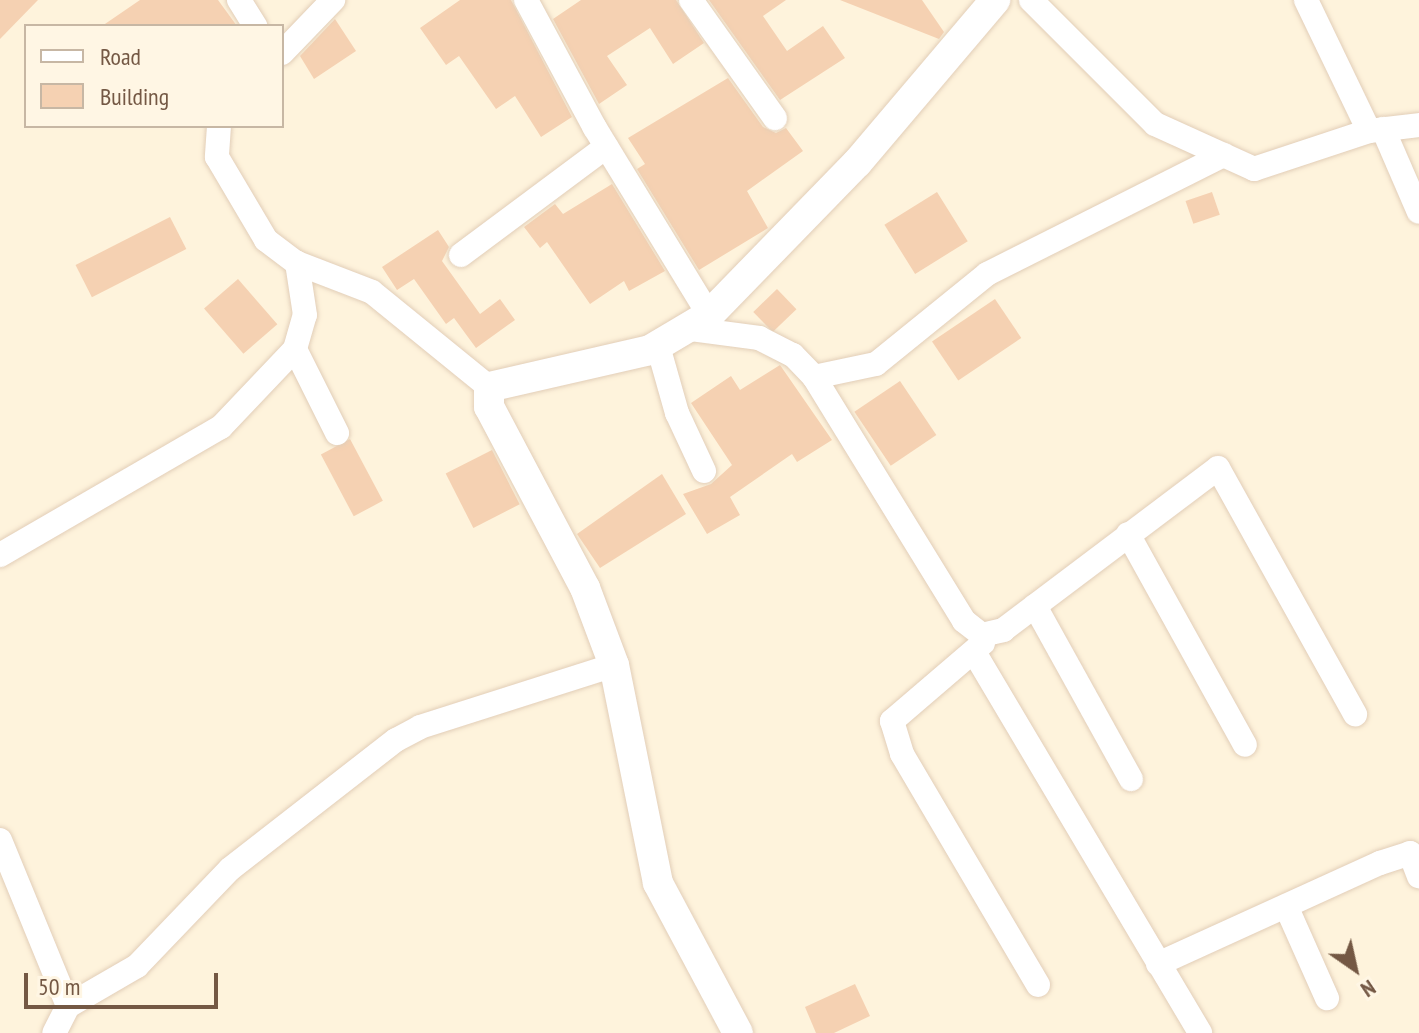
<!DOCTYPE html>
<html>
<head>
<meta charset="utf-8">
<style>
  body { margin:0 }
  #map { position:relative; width:1419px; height:1033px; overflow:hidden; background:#fef3dc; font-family:"PT Sans Narrow",sans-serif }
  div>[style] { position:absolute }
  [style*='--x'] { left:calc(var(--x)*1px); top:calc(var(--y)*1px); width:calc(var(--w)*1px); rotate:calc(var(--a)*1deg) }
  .building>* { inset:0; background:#f5d1b2; transform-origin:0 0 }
  .roads { filter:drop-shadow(0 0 2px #e2ceb8) drop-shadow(0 0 2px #e2ceb8) }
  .minor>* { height:24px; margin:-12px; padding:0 12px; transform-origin:12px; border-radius:12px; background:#fff }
  .tertiary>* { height:30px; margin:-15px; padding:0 15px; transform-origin:15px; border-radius:15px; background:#fff }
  span { translate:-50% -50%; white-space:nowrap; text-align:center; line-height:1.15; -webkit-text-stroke:7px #fff6e4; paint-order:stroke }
  .legend { position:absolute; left:24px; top:24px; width:260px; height:104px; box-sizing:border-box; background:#fff6e4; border:2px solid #c7b7a4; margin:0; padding:10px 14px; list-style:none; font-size:24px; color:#745844 }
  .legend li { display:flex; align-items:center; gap:16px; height:40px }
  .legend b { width:40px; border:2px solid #c7b7a4 }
  .north { position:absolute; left:1315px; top:929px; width:80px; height:80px; -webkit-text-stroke:6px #fff6e4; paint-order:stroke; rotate:146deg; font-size:22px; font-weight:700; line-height:32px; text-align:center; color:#745844 }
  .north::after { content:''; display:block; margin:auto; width:28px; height:36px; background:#745844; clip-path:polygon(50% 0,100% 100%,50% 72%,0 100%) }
  .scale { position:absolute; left:24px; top:973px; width:194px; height:36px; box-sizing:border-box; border:4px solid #745844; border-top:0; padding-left:10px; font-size:24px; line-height:28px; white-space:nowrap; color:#745844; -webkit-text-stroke:6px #fff6e4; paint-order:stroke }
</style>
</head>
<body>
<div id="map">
  <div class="building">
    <i style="clip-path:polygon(0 0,38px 0,0 39px)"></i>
    <i style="clip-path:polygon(140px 0,218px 0,237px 26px,102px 26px)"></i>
    <i style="clip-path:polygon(460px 0,511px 0,572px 117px,541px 137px,515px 96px,496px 109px,459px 56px,446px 65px,420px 28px)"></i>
    <i style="clip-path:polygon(581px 0,676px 0,704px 43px,673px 64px,650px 28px,607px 56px,627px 85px,599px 104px,553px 19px)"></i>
    <i style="clip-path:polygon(709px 0,786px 0,763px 16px,787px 51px,823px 26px,845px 58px,780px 100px)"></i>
    <i style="clip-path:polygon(840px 0,922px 0,944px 32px,939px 39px)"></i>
    <i style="clip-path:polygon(335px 19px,356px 51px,314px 79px,300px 56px)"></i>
    <i style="clip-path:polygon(728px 78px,763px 127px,776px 133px,786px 128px,803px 151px,747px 191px,768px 228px,699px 270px,637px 169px,645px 164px,628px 138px)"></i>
    <i style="clip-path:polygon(612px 184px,665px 271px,629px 291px,624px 281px,590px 304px,547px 242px,540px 248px,524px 227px,555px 204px,563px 214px)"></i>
    <i style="left:937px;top:192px;width:58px;height:62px;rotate:58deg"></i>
    <i style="left:1212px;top:192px;width:24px;height:28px;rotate:71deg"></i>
    <i style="left:170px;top:217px;width:36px;height:106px;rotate:63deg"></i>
    <i style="clip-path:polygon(438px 230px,449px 247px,442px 261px,480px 314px,500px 299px,515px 320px,476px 348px,454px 318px,446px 324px,414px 279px,397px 290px,382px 267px)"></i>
    <i style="left:238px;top:279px;width:60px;height:45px;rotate:49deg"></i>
    <i style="left:777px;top:289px;width:28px;height:33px;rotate:46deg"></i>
    <i style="left:995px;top:299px;width:47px;height:76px;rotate:56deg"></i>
    <i style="clip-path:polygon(780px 365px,832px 440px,797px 462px,792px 454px,730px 497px,740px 515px,707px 534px,683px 494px,711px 484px,732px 465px,691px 403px,731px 376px,740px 390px)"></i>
    <i style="left:900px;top:381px;width:65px;height:55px;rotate:56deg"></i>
    <i style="left:350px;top:439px;width:70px;height:33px;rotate:62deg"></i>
    <i style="left:492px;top:450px;width:61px;height:52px;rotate:63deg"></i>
    <i style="clip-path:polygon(662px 474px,686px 514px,600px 568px,577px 534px)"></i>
    <i style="clip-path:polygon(855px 984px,870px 1016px,834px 1033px,816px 1033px,805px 1007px)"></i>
  </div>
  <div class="roads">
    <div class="minor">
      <i style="--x:239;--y:0;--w:31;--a:58"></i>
      <i style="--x:526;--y:0;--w:145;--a:61.7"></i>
      <i style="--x:595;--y:128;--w:219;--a:58.6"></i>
      <i style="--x:691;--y:0;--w:145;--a:54.6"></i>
      <i style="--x:1031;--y:0;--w:175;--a:45"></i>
      <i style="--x:1155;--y:124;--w:109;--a:24.4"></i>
      <i style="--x:1254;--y:169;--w:121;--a:-18.3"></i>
      <i style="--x:1369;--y:131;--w:50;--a:-6.8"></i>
      <i style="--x:1306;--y:0;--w:145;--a:64.3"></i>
      <i style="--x:282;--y:53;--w:74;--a:-46.1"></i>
      <i style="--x:219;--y:126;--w:31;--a:94"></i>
      <i style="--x:217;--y:157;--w:96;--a:59.4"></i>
      <i style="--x:266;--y:240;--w:39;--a:37"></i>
      <i style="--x:297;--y:263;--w:80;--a:21.1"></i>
      <i style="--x:372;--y:292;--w:151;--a:39.1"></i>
      <i style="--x:1383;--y:129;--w:90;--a:66.6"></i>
      <i style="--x:461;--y:255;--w:181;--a:-36.7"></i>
      <i style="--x:691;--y:329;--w:69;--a:7.5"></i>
      <i style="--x:759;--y:338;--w:38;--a:27"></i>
      <i style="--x:793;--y:355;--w:30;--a:46"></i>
      <i style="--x:814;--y:377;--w:286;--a:58.4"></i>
      <i style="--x:964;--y:621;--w:23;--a:38"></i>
      <i style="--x:982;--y:635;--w:22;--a:-13"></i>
      <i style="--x:1003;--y:630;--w:269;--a:-37"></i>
      <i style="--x:1218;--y:468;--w:282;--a:60.9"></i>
      <i style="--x:658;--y:346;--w:70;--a:74.2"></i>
      <i style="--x:677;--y:413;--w:64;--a:65"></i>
      <i style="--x:295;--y:349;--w:94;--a:63.4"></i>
      <i style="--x:814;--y:377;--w:63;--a:-11.8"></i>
      <i style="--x:876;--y:364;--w:143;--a:-39"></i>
      <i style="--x:987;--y:274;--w:265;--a:-26.7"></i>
      <i style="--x:1128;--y:534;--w:241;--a:61"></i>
      <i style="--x:0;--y:555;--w:255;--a:-30.1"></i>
      <i style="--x:221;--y:427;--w:108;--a:-46.5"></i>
      <i style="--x:295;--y:349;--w:35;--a:-74"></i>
      <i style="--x:305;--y:315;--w:53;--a:-98.7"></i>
      <i style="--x:1035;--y:606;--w:198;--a:61"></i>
      <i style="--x:983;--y:643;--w:120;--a:139.4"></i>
      <i style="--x:892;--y:721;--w:34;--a:73"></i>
      <i style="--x:902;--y:754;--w:268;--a:59.5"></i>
      <i style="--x:974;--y:652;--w:443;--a:59.3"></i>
      <i style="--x:0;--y:840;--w:179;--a:67.7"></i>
      <i style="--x:68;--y:1006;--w:30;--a:117"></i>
      <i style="--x:1286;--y:906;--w:101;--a:66"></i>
      <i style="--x:1158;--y:964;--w:244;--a:-24.5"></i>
      <i style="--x:1380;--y:863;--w:32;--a:-18"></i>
      <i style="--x:1410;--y:853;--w:25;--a:69"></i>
      <i style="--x:68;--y:1006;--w:80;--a:-30.1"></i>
      <i style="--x:137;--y:966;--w:134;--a:-46.2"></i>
      <i style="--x:230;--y:869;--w:210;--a:-37.9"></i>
      <i style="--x:396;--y:740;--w:27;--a:-28"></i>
      <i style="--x:420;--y:727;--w:204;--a:-17.7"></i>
    </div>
    <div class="tertiary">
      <i style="--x:738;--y:1033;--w:170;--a:-118.1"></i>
      <i style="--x:658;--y:883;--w:222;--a:-101.4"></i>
      <i style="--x:614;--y:665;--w:82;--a:-110.6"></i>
      <i style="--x:585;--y:588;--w:205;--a:-117.9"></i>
      <i style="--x:489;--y:407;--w:20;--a:-90"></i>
      <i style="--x:489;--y:387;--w:165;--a:-12.9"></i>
      <i style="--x:650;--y:350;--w:69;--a:-30.7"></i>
      <i style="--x:709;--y:315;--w:212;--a:-45.8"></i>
      <i style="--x:857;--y:163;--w:214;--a:-49.7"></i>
    </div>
  </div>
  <ul class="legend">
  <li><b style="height:10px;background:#fff"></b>Road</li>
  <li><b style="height:22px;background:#f5d1b2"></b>Building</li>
  </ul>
  <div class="north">N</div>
  <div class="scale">50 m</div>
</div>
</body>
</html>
